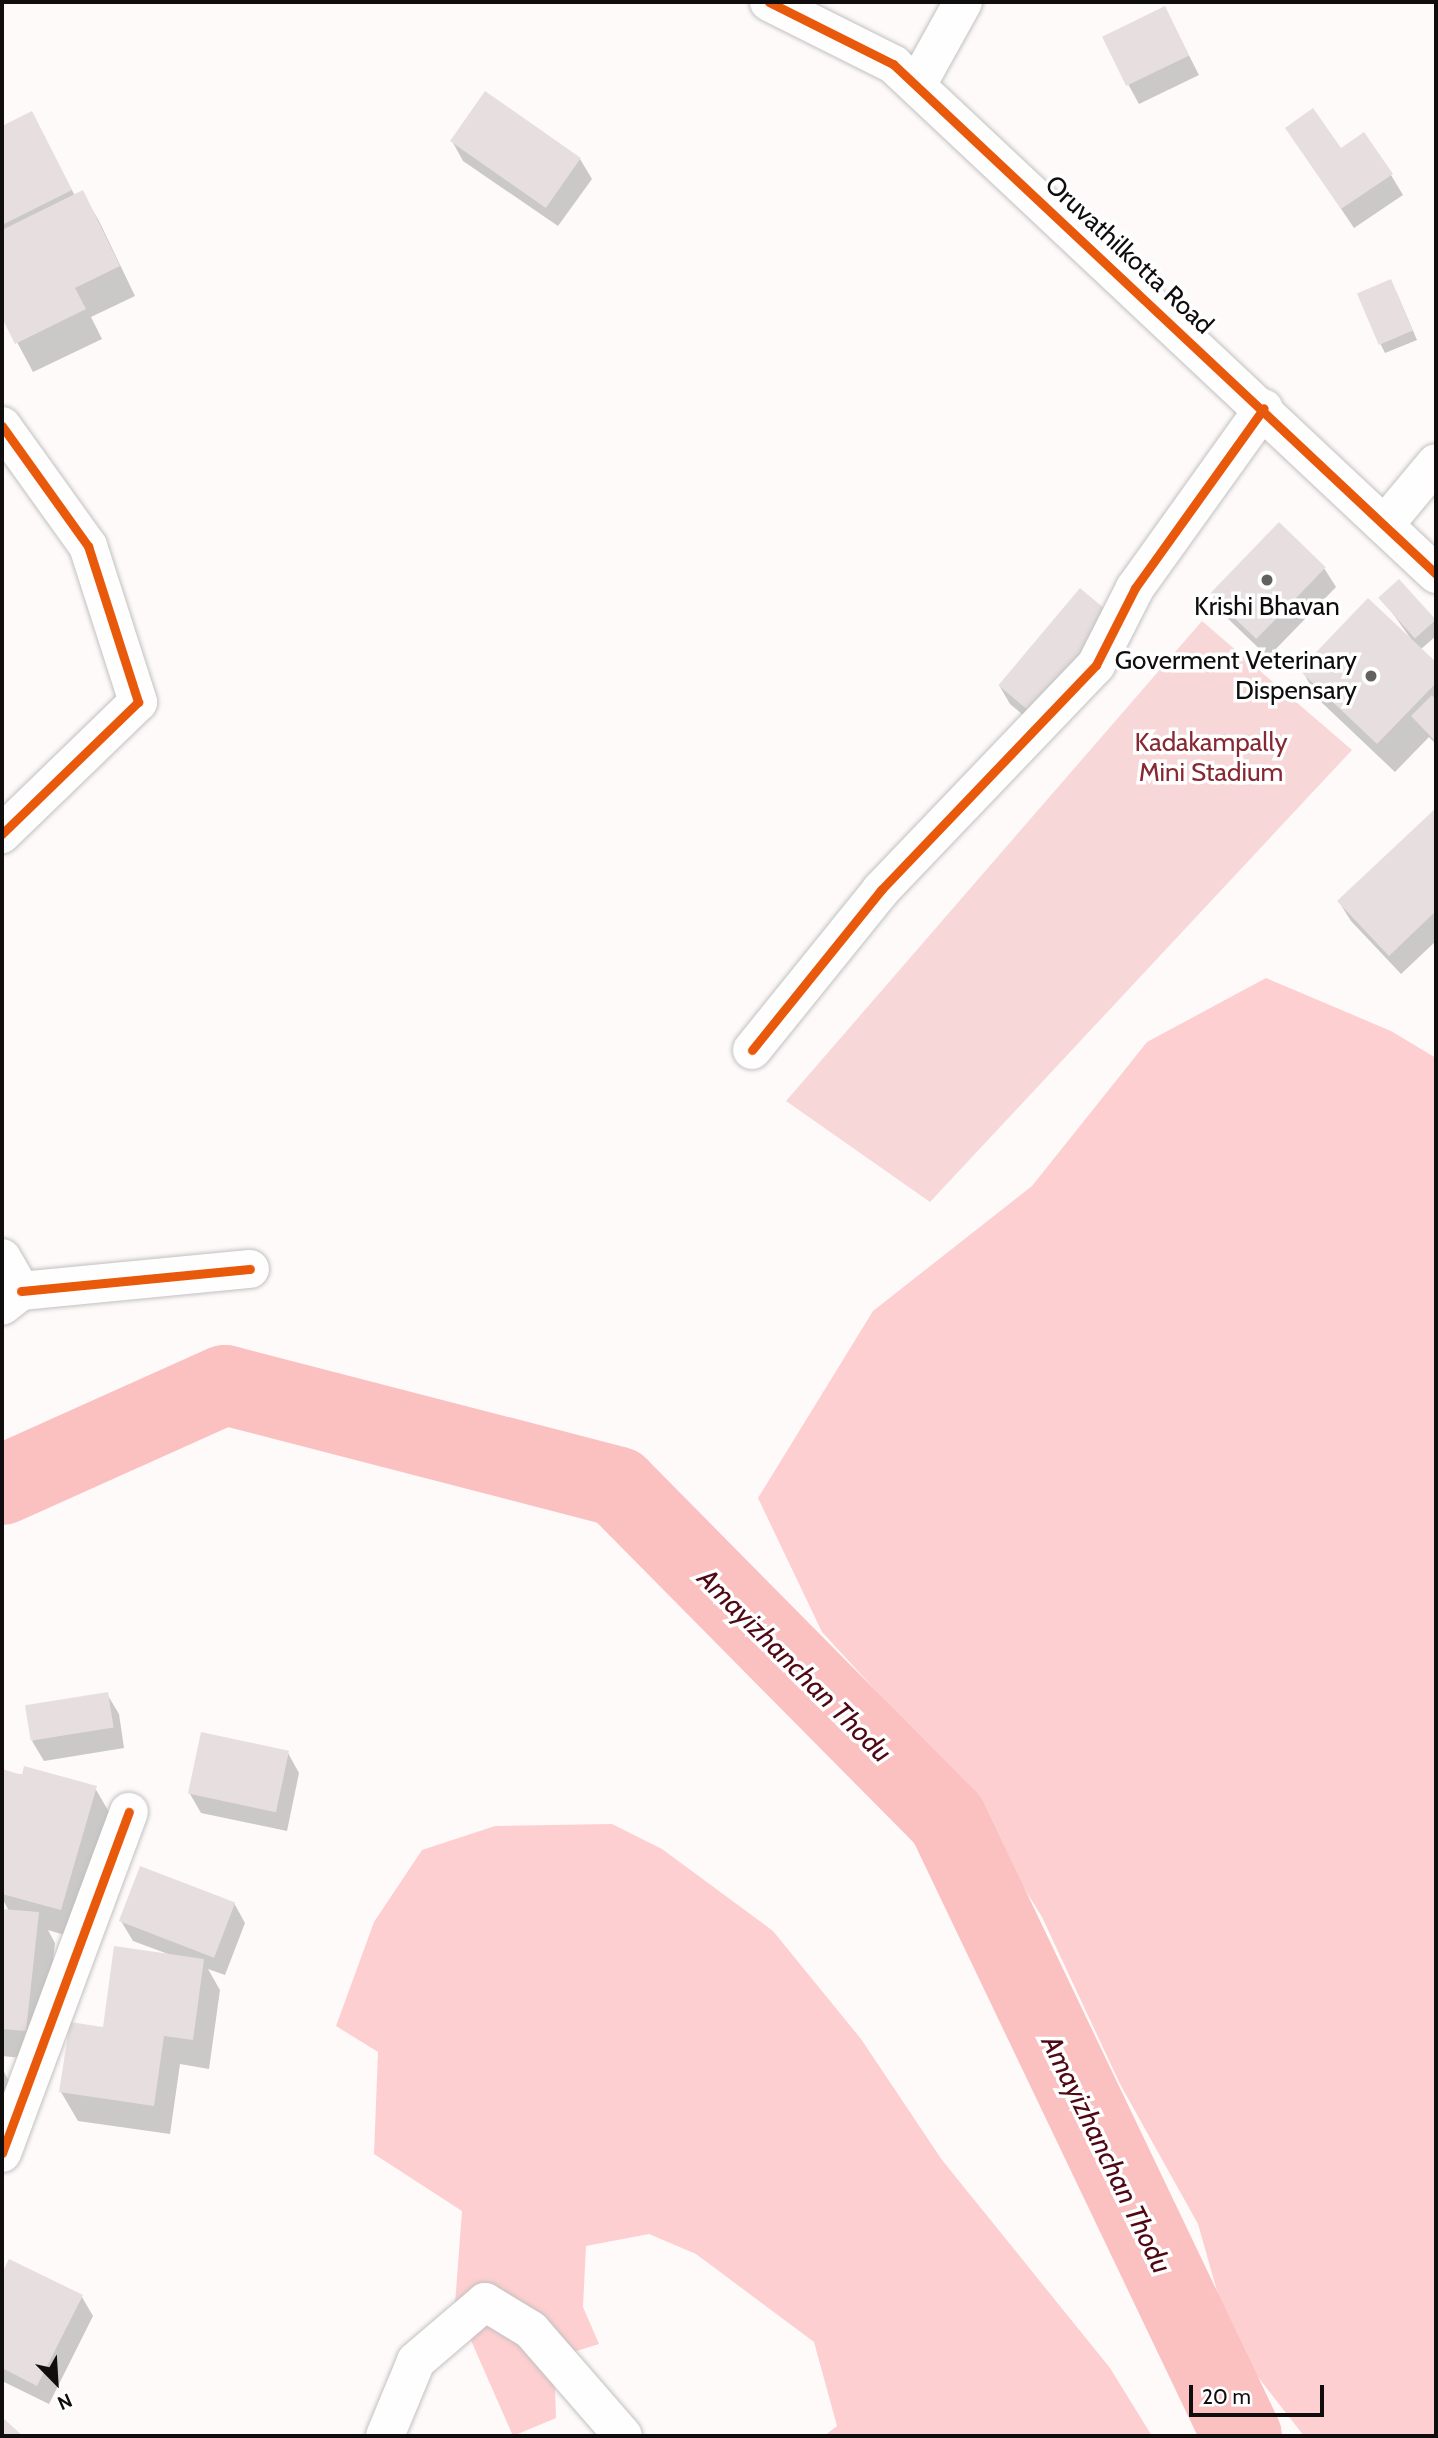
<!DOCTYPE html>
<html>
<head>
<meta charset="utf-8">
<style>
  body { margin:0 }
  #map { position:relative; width:1438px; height:2438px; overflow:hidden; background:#fefafa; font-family:Cabin,sans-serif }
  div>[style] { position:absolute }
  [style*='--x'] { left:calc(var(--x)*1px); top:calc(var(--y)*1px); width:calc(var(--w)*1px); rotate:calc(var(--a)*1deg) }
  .green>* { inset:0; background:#f7d7d7 }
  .forest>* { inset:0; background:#fecfd0 }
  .shadow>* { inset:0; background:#0003 }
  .river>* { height:80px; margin:-40px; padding:0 40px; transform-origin:40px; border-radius:40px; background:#fbc1c1 }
  .building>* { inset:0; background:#e7dfdf; transform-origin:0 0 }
  .roads { filter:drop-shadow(0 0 2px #c3c0c0) drop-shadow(0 0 2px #c3c0c0) }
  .minor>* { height:38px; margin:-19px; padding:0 19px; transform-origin:19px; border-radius:19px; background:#fffefe }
  .cycleway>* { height:9px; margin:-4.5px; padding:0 4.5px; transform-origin:4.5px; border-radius:4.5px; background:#e8590c }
  .dots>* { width:19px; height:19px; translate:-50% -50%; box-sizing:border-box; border:4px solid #fff; border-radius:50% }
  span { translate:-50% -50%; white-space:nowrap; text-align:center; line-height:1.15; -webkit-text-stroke:7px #fff; paint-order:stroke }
  .street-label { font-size:26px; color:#0f0d0d }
  .poi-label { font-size:26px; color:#0f0d0d }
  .right { translate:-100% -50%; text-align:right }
  .park-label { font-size:26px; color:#872933 }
  .water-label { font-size:28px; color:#500815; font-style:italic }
  .frame { position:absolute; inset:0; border:4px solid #0f0d0d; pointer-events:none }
  .north { position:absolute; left:21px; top:2347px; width:70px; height:70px; -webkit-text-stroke:5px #fff; paint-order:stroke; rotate:156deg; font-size:19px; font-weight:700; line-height:28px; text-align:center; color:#0f0d0d }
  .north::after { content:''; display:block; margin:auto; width:24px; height:32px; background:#0f0d0d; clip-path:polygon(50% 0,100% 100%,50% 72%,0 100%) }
  .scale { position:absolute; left:1189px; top:2385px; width:135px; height:32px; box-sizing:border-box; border:4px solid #0f0d0d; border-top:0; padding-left:9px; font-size:21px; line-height:24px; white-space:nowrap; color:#0f0d0d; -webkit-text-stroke:5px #fff; paint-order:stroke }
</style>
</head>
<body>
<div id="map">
  <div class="green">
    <i style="clip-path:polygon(1202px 621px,1352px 750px,930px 1202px,786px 1101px)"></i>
  </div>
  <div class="forest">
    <i style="clip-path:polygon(1266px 978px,1391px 1031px,1436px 1058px,1436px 2436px,1304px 2436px,1232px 2344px,1198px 2224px,1120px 2084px,1042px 1917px,956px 1778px,822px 1632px,758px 1498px,873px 1311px,1032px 1186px,1147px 1042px)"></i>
    <i style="clip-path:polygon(612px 1824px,662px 1849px,773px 1931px,861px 2039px,942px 2160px,1110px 2368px,1152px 2436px,824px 2436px,837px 2426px,814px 2342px,696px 2254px,649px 2234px,586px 2246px,583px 2307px,599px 2344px,554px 2358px,556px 2418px,513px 2436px,455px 2304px,462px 2211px,374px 2154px,378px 2052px,336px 2026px,374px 1922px,422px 1850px,495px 1826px)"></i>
  </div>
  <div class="shadow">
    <i style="clip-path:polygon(1175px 28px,1199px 75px,1139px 104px,1128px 84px)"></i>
    <i style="clip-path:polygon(32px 113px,75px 196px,82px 192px,99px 221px,135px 296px,91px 317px,102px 339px,33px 372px,2px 314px,2px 128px)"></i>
    <i style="clip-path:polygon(1287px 129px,1391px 175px,1403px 195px,1354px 228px)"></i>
    <i style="clip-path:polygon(452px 141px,580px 159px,592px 179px,558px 226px,463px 161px)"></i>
    <i style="clip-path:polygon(1396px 291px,1417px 340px,1385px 353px,1380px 343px)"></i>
    <i style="clip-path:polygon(1324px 568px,1336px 587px,1268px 657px,1223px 614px,1211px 594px)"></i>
    <i style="clip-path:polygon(1399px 581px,1436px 624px,1436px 636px,1420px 650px,1436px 665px,1436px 744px,1429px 737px,1395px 772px,1318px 699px,1302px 670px,1416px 646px,1381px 597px)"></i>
    <i style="clip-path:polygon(1113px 618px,1043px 732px,1010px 704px,999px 685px)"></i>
    <i style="clip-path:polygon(1436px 811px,1436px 941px,1401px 974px,1351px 921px,1339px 902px)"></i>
    <i style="clip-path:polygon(107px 1694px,119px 1714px,124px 1748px,44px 1761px,32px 1741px)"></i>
    <i style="clip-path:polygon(288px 1753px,299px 1773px,287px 1831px,201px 1813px,190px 1794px)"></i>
    <i style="clip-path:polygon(2px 1771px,95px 1788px,112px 1817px,78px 1939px,48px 1930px,55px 1943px,42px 2060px,2px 2056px,2px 1910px,9px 1911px,2px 1898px)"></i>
    <i style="clip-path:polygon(234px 1903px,245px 1923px,225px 1975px,208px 1969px,220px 1990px,209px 2069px,180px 2064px,170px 2134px,78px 2121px,61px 2092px,104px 2029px,168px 1954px,133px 1941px,121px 1921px)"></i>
    <i style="clip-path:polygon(2px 2068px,13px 2089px,2px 2129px)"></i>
    <i style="clip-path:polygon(10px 2261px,82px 2297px,93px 2316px,49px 2404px,2px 2381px,2px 2277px)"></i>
  </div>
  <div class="river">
    <i style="--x:2;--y:1485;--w:244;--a:-24.2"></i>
    <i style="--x:225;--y:1385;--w:406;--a:14.5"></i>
    <i style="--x:618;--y:1487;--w:467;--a:45.3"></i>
    <i style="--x:947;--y:1819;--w:684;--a:64.45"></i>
  </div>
  <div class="building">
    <i style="left:1165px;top:6px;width:55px;height:70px;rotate:64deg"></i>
    <i style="left:485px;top:91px;width:117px;height:61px;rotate:35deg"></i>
    <i style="clip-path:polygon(1313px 108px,1341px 148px,1364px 132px,1393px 174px,1341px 209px,1285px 128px)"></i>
    <i style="clip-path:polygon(32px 111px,72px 190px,2px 225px,2px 126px)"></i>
    <i style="clip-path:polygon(83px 190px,120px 266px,75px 288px,86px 309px,15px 344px,2px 318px,2px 230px)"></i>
    <i style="left:1391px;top:279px;width:56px;height:37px;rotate:67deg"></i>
    <i style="left:1279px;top:522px;width:65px;height:100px;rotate:44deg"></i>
    <i style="left:1399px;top:579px;width:55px;height:28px;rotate:48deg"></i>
    <i style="left:1080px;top:588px;width:45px;height:127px;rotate:40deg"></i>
    <i style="clip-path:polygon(1368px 598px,1436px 662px,1436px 683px,1377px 744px,1299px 670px)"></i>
    <i style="clip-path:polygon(1432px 695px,1436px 700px,1436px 742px,1411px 716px)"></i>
    <i style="clip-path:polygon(1436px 808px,1436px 911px,1389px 956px,1337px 901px)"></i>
    <i style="left:108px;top:1692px;width:36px;height:84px;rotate:81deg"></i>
    <i style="left:201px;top:1732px;width:90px;height:63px;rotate:12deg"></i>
    <i style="clip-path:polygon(24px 1766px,97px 1786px,61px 1910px,2px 1894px,2px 1769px,22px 1775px)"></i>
    <i style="left:140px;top:1866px;width:102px;height:59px;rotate:21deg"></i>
    <i style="clip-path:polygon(2px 1909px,39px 1912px,26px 2031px,2px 2029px)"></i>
    <i style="clip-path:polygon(114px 1946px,204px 1959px,193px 2040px,164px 2036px,154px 2106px,59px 2092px,70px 2022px,103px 2027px)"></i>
    <i style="clip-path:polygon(9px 2259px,83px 2295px,37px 2386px,2px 2368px,2px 2273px)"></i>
    <i style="clip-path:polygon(2px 2417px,23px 2436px,2px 2436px)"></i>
  </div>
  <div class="roads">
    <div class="minor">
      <i style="--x:769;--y:2;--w:139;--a:26.6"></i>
      <i style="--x:893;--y:64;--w:745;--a:43.2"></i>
      <i style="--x:917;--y:85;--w:95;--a:-61"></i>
      <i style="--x:2;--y:426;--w:148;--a:54.4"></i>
      <i style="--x:88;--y:546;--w:164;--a:72.2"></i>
      <i style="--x:138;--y:702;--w:190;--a:135.9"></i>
      <i style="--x:1386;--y:523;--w:78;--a:-50.2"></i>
      <i style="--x:752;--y:1050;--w:206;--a:-51.1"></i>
      <i style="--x:881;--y:890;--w:311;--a:-46.3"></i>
      <i style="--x:1096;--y:665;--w:86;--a:-63.1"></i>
      <i style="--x:1135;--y:588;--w:221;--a:-54.4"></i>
      <i style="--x:2;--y:1258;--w:38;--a:60"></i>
      <i style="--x:21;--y:1291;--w:24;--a:142"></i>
      <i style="--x:21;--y:1291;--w:230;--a:-5.5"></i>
      <i style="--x:2;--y:2153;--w:364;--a:-69.6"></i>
      <i style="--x:385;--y:2436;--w:81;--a:-67.5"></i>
      <i style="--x:416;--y:2361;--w:91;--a:-40.5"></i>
      <i style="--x:485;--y:2302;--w:54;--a:31.3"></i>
      <i style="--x:531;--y:2330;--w:140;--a:49"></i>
    </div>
  </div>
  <div class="cycleway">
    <i style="--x:769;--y:2;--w:139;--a:26.6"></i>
    <i style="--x:893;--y:64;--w:745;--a:43.2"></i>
    <i style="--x:2;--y:426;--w:148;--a:54.4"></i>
    <i style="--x:88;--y:546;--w:164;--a:72.2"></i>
    <i style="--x:138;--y:702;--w:190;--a:135.9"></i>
    <i style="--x:752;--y:1050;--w:206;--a:-51.1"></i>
    <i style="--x:881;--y:890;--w:311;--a:-46.3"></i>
    <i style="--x:1096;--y:665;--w:86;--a:-63.1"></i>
    <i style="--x:1135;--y:588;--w:221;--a:-54.4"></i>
    <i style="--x:21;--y:1291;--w:230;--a:-5.5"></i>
    <i style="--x:2;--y:2153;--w:364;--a:-69.6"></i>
  </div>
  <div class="dots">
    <i style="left:1267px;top:580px;background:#636060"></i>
    <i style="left:1371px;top:676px;background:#636060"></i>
  </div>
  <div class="street-label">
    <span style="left:1129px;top:255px;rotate:43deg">Oruvathilkotta Road</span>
  </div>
  <div class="poi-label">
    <span style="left:1267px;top:607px">Krishi Bhavan</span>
    <span class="right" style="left:1357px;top:676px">Goverment Veterinary<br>Dispensary</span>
  </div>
  <div class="park-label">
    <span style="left:1211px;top:758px">Kadakampally<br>Mini Stadium</span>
  </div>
  <div class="water-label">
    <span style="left:795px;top:1665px;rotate:45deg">Amayizhanchan Thodu</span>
    <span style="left:1107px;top:2154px;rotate:64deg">Amayizhanchan Thodu</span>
  </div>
  <div class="frame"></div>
  <div class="north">N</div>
  <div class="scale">20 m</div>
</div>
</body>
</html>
